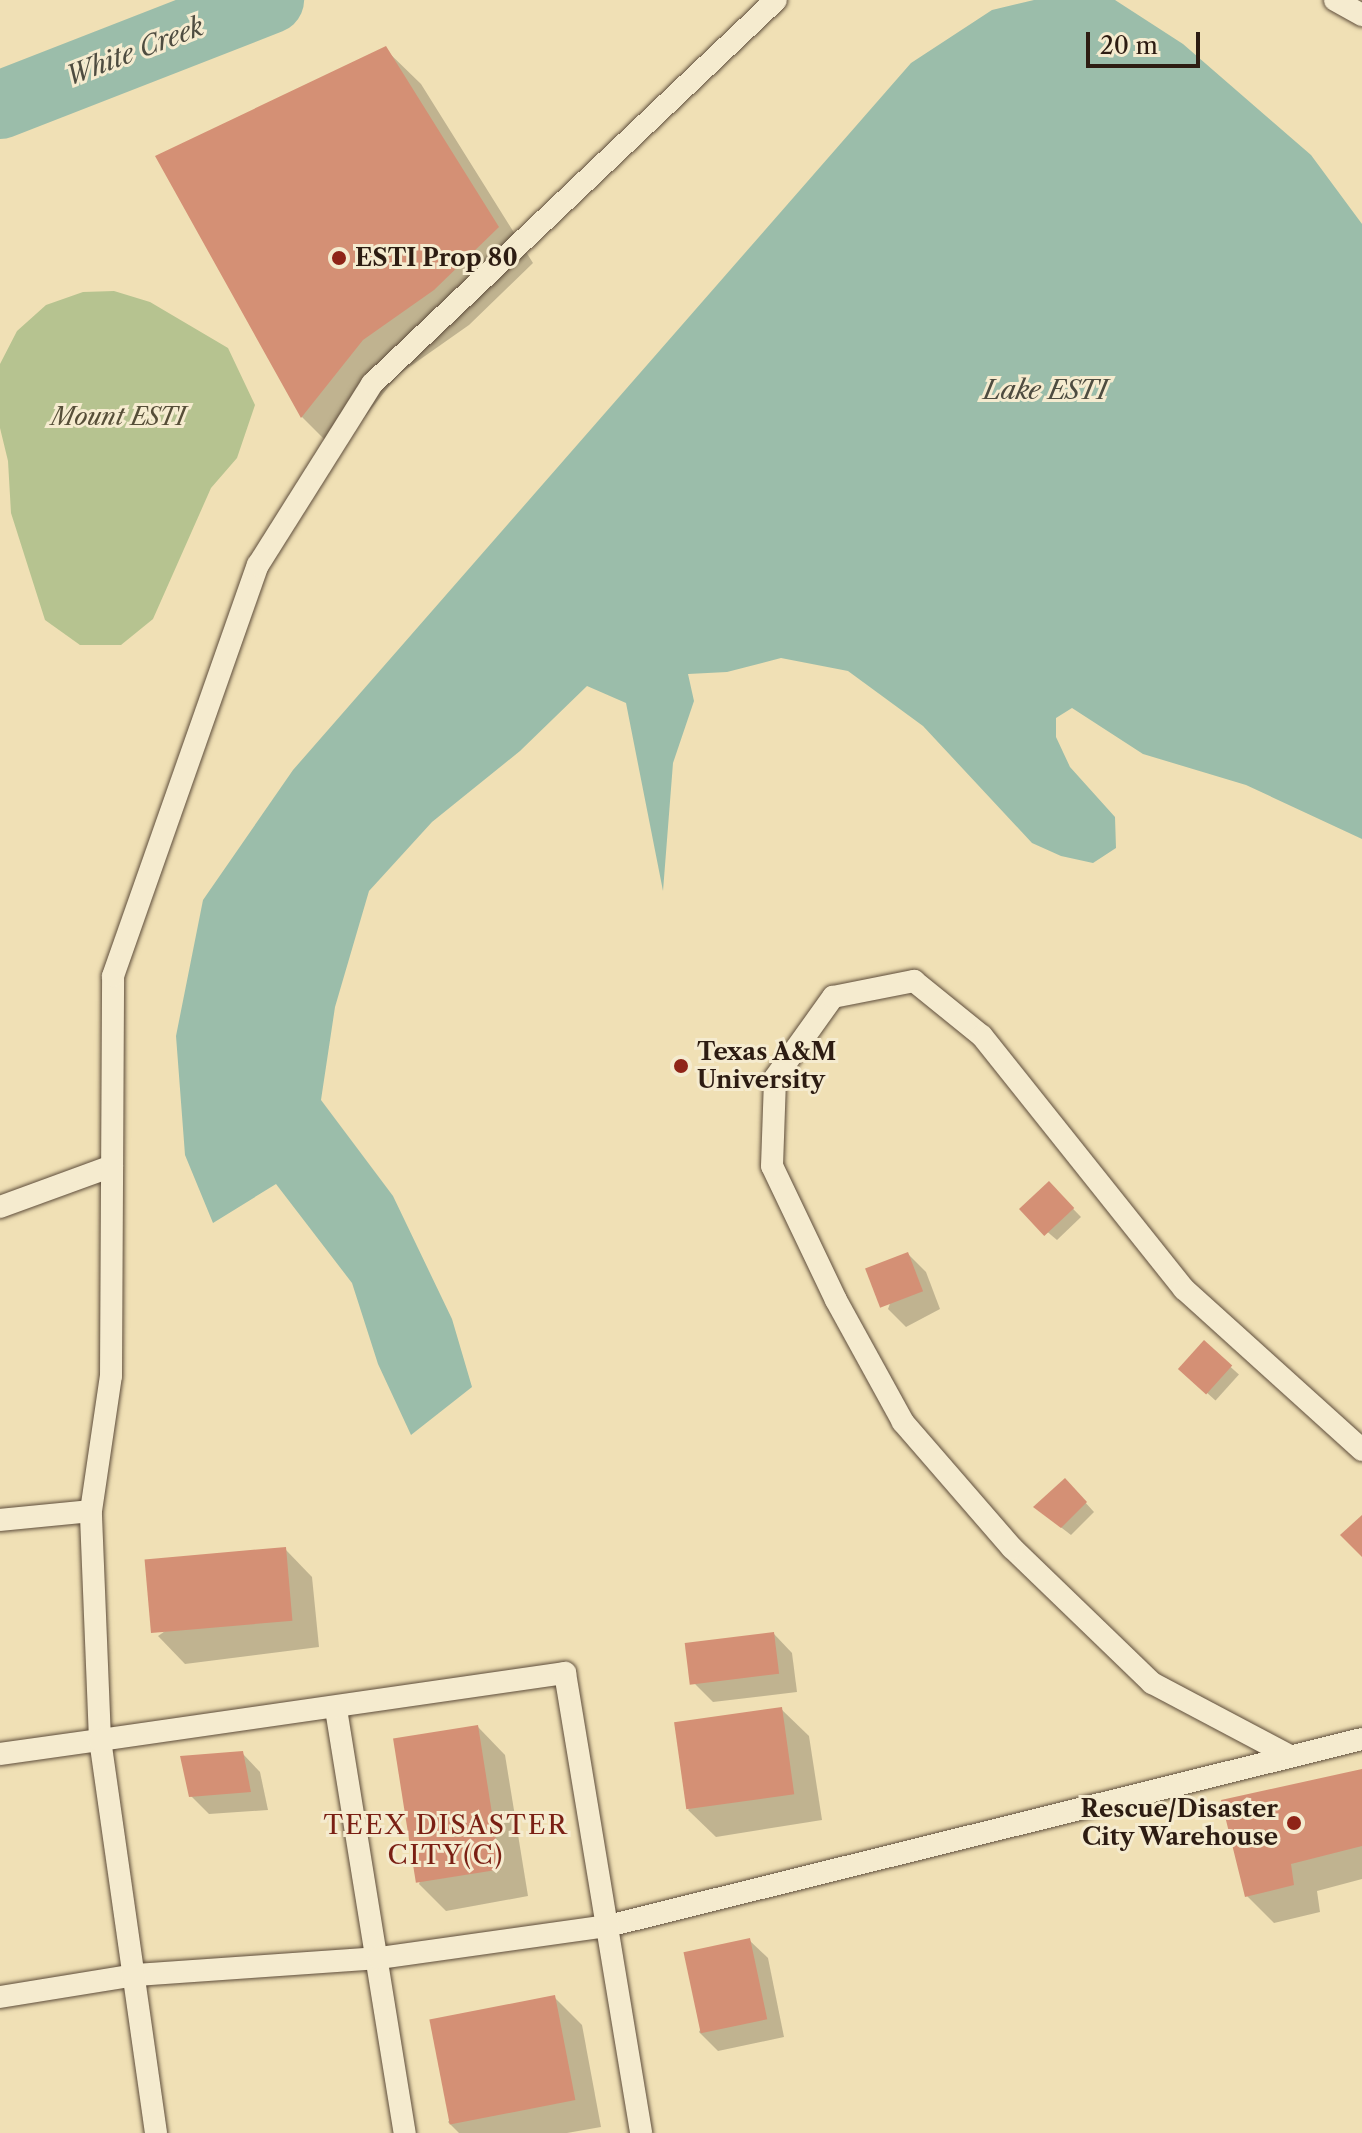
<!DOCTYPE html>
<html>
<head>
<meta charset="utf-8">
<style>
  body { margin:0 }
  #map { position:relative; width:1362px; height:2133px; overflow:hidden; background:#f0e0b5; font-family:"Libre Caslon Text",serif }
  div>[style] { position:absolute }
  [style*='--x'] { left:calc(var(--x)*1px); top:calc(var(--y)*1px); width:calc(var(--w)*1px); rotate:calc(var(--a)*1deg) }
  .green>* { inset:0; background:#b6c390 }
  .water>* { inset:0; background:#9bbdaa }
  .shadow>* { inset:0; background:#0003; transform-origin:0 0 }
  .river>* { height:68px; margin:-34px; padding:0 34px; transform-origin:34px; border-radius:34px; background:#9bbdaa }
  .building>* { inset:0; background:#d49075; transform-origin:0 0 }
  .roads { filter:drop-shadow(0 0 2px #5e4d3b) drop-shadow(0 0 2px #5e4d3b) }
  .service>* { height:22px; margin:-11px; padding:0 11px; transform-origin:11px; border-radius:11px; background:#f5ebcf }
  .dots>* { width:22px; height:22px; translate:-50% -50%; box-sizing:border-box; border:4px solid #f5ebcf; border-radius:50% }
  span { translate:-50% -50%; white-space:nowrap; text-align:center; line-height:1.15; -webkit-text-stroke:6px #f5ebcf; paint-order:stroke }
  .poi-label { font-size:24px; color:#2d1c12; font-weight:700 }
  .left { translate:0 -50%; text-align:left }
  .right { translate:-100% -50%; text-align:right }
  .park-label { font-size:24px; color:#564e38; font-style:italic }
  .water-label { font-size:26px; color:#4e4c40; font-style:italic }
  .neighbourhood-label { font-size:26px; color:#7a1f14; letter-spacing:2px }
  .scale { position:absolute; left:1086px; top:32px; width:114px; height:36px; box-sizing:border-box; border:4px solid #2d1c12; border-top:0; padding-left:10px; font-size:24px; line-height:28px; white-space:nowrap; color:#2d1c12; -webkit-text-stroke:6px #f5ebcf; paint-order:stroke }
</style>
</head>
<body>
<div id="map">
  <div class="green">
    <i style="clip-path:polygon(114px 291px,150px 302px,228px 348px,255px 405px,237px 458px,211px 488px,153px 619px,121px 645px,80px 645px,45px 620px,11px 513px,8px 461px,0 428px,0 364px,17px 331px,46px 305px,83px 292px)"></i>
  </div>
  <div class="water">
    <i style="clip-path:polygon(1034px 0,1115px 0,1183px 44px,1311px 155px,1362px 224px,1362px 839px,1246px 785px,1143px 754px,1072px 708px,1056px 718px,1056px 737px,1070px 767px,1115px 817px,1116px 848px,1093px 863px,1061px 856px,1032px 843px,923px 726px,848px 671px,781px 658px,727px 672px,688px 674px,694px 701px,673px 763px,663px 891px,626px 703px,587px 686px,520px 751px,432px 822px,369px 891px,335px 1007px,321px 1100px,393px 1196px,452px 1319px,472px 1387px,411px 1435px,378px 1364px,352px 1283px,276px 1184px,213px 1223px,185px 1155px,176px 1036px,203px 900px,293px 770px,911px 63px,992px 10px)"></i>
  </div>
  <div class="shadow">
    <i style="clip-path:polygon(385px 49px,421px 84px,533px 263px,469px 325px,398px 375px,337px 452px,302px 417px,158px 157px)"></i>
    <i style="clip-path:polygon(1049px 1184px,1081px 1217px,1057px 1240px,1031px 1218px)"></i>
    <i style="clip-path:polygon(908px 1254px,926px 1272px,940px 1309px,906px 1327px,888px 1309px)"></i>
    <i style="left:1204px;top:1343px;width:47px;height:35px;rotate:42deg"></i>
    <i style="clip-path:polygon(1073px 1489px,1094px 1512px,1071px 1535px,1036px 1508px)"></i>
    <i style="clip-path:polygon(285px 1549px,312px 1577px,319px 1647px,185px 1664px,158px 1636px)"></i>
    <i style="clip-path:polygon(774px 1634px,792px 1653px,797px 1692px,713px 1702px,695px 1684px)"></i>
    <i style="clip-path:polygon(781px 1709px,809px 1736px,822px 1820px,716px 1837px,688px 1810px)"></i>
    <i style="clip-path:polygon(478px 1727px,505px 1755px,528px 1896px,446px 1911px,419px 1884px)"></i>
    <i style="clip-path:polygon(242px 1753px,260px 1772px,268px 1810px,209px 1814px,191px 1796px)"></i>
    <i style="clip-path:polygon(1362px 1771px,1362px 1879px,1317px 1891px,1320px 1912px,1274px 1923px,1247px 1896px)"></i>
    <i style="clip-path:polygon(749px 1940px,768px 1958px,784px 2037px,718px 2051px,699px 2032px)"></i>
    <i style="clip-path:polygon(555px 1998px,582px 2025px,601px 2127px,567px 2133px,459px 2133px,448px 2122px)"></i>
  </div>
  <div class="river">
    <i style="--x:0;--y:105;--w:290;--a:-21.3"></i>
  </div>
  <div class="building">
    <i style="clip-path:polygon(386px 46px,499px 227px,434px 290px,363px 340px,301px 418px,155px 156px)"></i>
    <i style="left:1049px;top:1181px;width:37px;height:41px;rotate:47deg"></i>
    <i style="left:908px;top:1252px;width:42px;height:46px;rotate:69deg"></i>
    <i style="left:1204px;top:1340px;width:38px;height:39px;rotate:42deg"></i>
    <i style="clip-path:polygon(1065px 1478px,1087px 1502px,1061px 1528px,1033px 1507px)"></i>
    <i style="clip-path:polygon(1362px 1515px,1362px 1557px,1340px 1535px)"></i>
    <i style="left:286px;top:1547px;width:74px;height:142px;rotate:85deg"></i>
    <i style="left:774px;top:1632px;width:42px;height:90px;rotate:83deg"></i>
    <i style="left:782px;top:1707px;width:88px;height:109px;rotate:82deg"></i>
    <i style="left:478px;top:1725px;width:146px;height:86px;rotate:81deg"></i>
    <i style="clip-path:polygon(243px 1751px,251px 1792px,189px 1797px,180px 1756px)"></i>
    <i style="clip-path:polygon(1362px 1769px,1362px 1846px,1291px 1864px,1294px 1885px,1245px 1897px,1221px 1800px)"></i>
    <i style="left:750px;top:1938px;width:83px;height:68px;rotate:78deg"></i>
    <i style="left:555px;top:1995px;width:107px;height:128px;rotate:79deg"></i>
  </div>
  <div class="roads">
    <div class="service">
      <i style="--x:1335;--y:0;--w:31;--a:29"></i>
      <i style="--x:0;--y:1207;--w:119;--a:-20.1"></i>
      <i style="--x:0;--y:1520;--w:91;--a:-5.6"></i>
      <i style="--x:336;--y:1709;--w:430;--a:80.8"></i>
      <i style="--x:0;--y:1754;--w:101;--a:-8"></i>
      <i style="--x:100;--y:1740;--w:229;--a:-92.3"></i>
      <i style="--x:91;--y:1511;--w:136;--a:-81.6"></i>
      <i style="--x:111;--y:1376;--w:400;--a:-89.7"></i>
      <i style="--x:113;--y:976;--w:436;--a:-70.6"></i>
      <i style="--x:258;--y:565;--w:214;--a:-57.8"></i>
      <i style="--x:372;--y:384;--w:557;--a:-43.55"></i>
      <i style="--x:1290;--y:1756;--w:156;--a:-152.1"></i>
      <i style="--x:1152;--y:1683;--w:194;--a:-136"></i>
      <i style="--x:1012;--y:1548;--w:167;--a:-130.9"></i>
      <i style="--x:903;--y:1422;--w:139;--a:-118.8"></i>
      <i style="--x:836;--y:1300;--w:148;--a:-115.5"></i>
      <i style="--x:772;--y:1166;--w:88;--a:-88"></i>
      <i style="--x:775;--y:1078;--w:100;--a:-54.4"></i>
      <i style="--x:833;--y:997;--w:83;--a:-11.2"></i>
      <i style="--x:914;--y:981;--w:87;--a:39"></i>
      <i style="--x:982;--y:1036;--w:324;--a:51.4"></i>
      <i style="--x:1184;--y:1289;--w:240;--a:42.1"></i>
      <i style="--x:0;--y:1997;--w:138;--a:-9.2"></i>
      <i style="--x:136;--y:1975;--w:244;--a:-4"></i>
      <i style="--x:379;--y:1958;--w:231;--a:-8"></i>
      <i style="--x:608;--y:1926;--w:777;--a:-13.93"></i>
      <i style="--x:156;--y:2133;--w:397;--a:-98.1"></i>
      <i style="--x:100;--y:1740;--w:470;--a:-8.2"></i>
      <i style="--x:565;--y:1673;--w:466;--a:80.6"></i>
    </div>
  </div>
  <div class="dots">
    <i style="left:339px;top:258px;background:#8f2418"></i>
    <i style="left:681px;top:1066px;background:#8f2418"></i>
    <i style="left:1294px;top:1823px;background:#8f2418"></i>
  </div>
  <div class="poi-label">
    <span class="left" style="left:355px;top:258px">ESTI Prop 80</span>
    <span class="left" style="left:697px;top:1066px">Texas A&amp;M<br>University</span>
    <span class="right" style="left:1278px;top:1823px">Rescue/Disaster<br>City Warehouse</span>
  </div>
  <div class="park-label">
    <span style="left:118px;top:417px">Mount ESTI</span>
  </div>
  <div class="water-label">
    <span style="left:135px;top:52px;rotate:-21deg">White Creek</span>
    <span style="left:1045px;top:391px">Lake ESTI</span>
  </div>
  <div class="neighbourhood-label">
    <span style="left:446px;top:1841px">TEEX DISASTER<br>CITY(C)</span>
  </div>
  <div class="scale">20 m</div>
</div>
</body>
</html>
